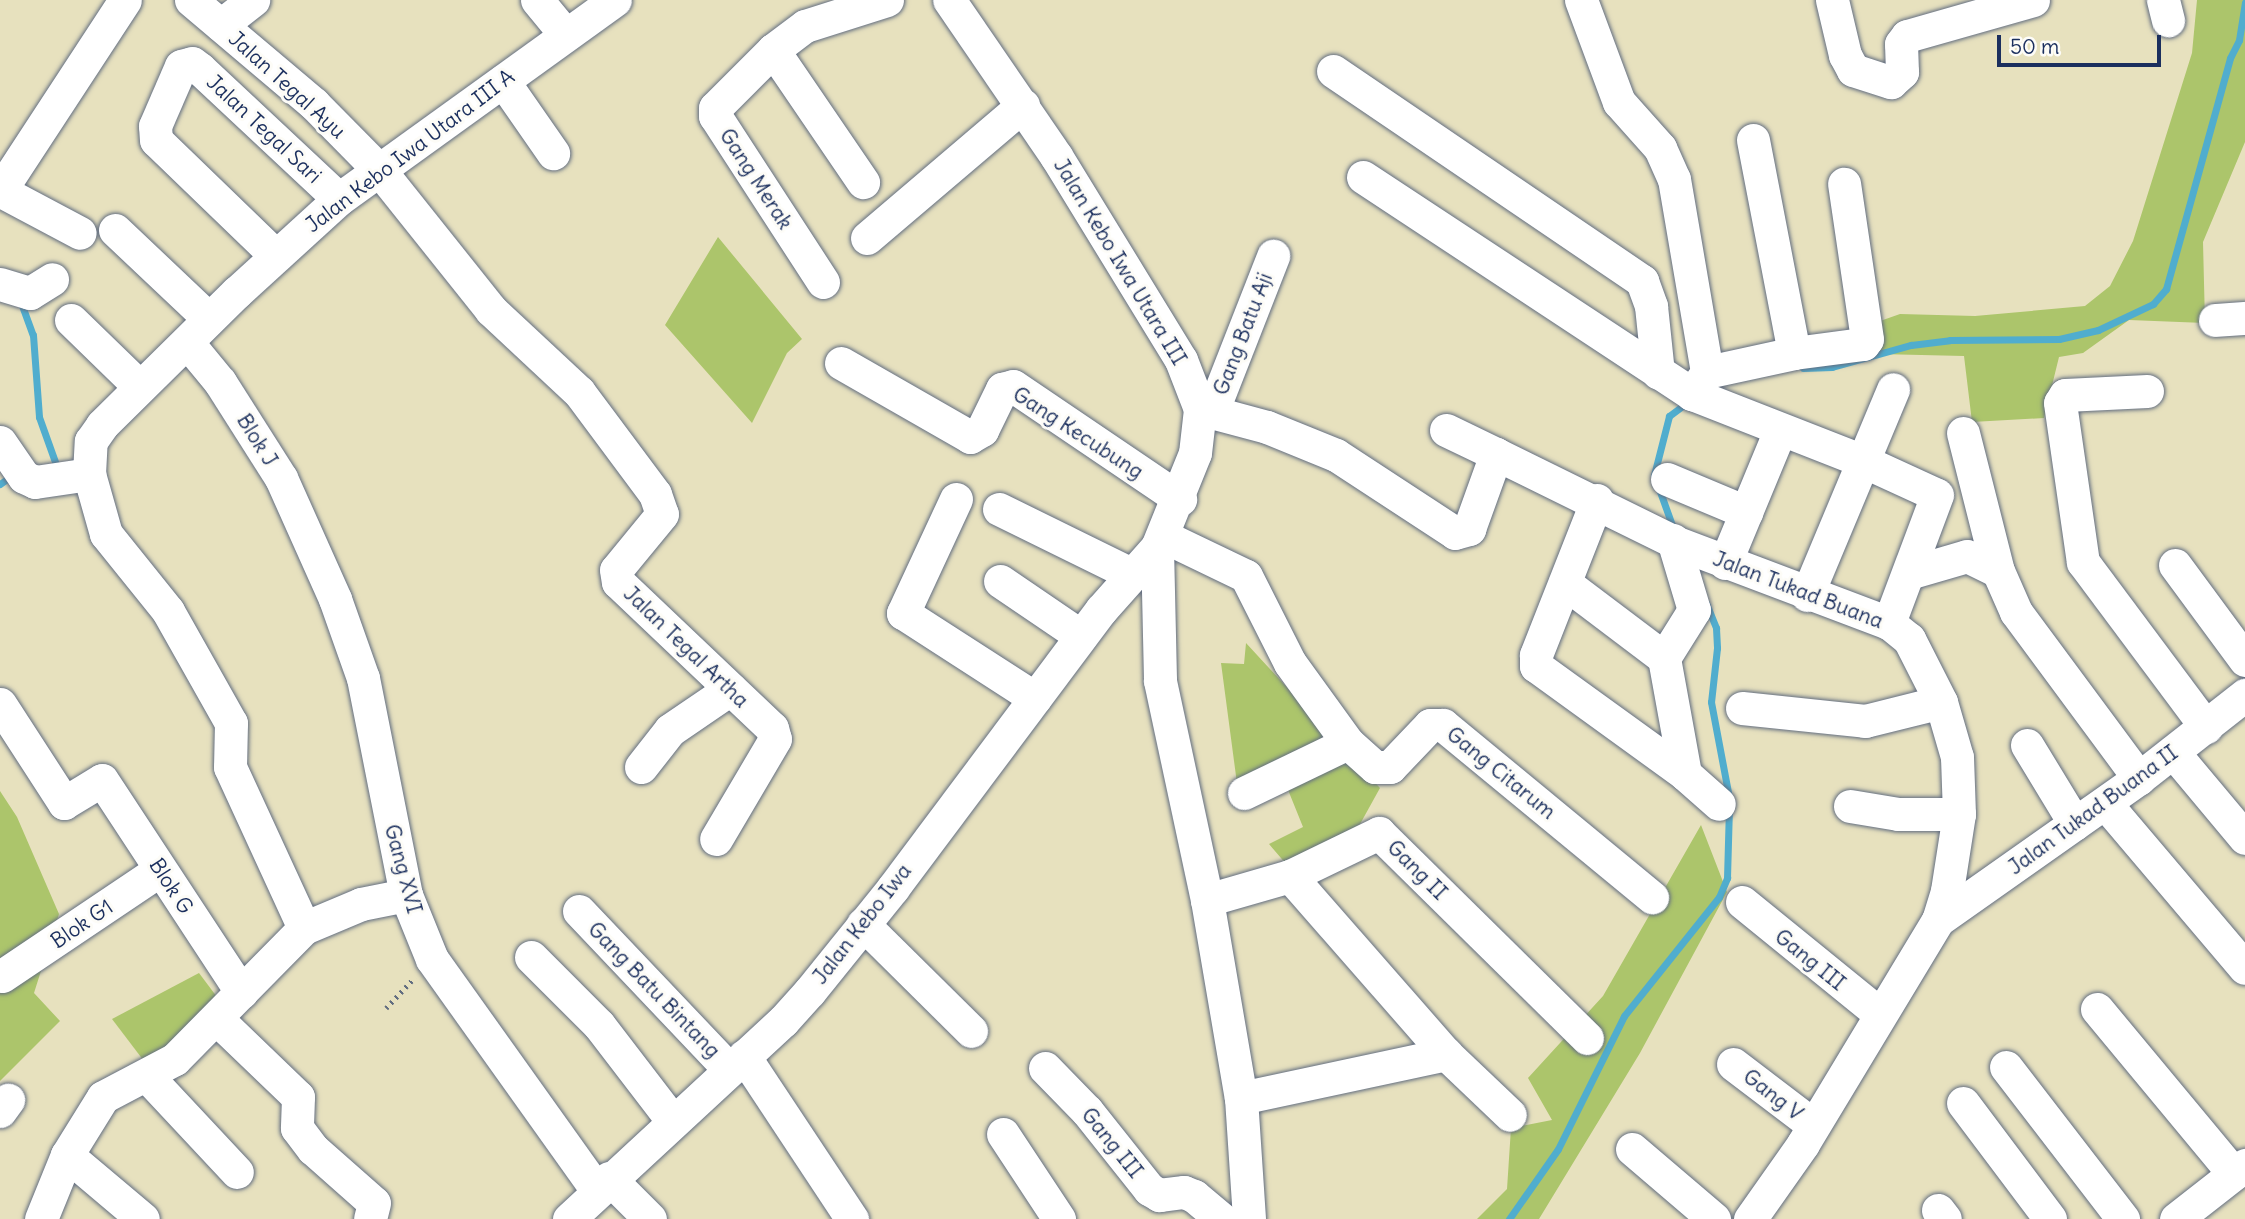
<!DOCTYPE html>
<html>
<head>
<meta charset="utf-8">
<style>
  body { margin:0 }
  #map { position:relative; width:2245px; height:1219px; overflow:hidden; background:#e7e1be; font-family:Delius,sans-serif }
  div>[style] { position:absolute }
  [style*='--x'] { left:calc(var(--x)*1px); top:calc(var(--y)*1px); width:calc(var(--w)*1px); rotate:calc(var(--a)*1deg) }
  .green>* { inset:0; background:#acc56b }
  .stream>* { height:7px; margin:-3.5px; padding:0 3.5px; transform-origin:3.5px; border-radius:3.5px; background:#50adce }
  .path>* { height:4.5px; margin-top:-2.25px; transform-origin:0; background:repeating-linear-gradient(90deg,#626d80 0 2px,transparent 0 7px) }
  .roads { filter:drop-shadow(0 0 2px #626d80) drop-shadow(0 0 2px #626d80) }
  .minor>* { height:33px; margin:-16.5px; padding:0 16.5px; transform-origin:16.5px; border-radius:16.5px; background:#fff }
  span { translate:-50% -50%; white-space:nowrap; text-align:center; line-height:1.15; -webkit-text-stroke:6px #fdfcf7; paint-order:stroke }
  .street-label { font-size:21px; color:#1b2f5e }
  .scale { position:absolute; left:1997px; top:35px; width:164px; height:32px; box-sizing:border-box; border:4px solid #1b2f5e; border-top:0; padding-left:9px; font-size:21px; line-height:24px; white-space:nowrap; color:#1b2f5e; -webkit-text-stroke:5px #fdfcf7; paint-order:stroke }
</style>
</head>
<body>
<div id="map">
  <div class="green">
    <i style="clip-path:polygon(2197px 0,2245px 0,2245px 142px,2203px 242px,2205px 323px,2129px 320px,2083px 353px,2059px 357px,2044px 418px,1972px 422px,1964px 356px,1836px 353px,1832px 338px,1900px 314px,1975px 316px,2085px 306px,2110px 286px,2133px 241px,2192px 53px)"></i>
    <i style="clip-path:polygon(718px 237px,802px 339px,787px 353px,752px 423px,665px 325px)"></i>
    <i style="clip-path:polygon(1246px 643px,1380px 788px,1354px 835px,1293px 872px,1269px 844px,1303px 827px,1280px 770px,1238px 791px,1221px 663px,1244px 664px)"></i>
    <i style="clip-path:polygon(0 791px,17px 817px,59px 914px,34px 993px,60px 1021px,0 1081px)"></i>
    <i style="clip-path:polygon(1701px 825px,1727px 892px,1640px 1053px,1539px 1219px,1477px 1219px,1507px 1189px,1511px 1128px,1552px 1120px,1528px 1078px,1603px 996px)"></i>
    <i style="clip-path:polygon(199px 973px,223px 1005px,150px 1069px,112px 1019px)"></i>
  </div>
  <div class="stream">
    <i style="--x:20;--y:300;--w:37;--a:70"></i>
    <i style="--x:33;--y:335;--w:82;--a:85.8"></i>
    <i style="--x:39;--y:417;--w:56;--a:70.3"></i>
    <i style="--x:1803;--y:368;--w:29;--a:-2"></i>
    <i style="--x:1832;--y:367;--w:82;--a:-15.6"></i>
    <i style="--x:1911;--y:345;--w:39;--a:-7"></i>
    <i style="--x:1950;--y:340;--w:109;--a:-0.5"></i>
    <i style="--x:2059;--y:339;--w:40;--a:-13"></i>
    <i style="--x:2098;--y:330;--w:61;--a:-25.3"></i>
    <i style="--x:2153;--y:304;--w:20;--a:-49"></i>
    <i style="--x:2166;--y:289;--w:240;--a:-74.5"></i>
    <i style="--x:2230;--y:58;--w:20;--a:-63"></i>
    <i style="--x:2239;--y:40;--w:38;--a:-81"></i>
    <i style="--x:1654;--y:475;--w:61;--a:-75.7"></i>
    <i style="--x:1669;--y:416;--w:25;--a:-37"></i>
    <i style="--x:0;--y:484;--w:14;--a:-36"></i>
    <i style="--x:1658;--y:486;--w:45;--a:70.3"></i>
    <i style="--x:1706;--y:603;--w:27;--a:68"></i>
    <i style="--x:1716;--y:628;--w:20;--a:87"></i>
    <i style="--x:1717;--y:648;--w:54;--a:96.3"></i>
    <i style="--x:1711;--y:702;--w:97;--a:79.3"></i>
    <i style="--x:1509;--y:1219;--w:85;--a:-55"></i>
    <i style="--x:1558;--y:1149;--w:148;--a:-63.6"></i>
    <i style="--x:1624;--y:1016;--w:152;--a:-51.4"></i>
    <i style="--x:1719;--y:897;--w:21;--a:-67"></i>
    <i style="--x:1727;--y:878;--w:70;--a:-88.4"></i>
  </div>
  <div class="path">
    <i style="--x:386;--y:1008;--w:42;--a:-46.9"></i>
  </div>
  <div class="roads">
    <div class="minor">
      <i style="--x:191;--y:0;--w:161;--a:40.2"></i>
      <i style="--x:314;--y:104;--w:95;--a:45.4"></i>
      <i style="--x:381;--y:172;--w:176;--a:51.4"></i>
      <i style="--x:491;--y:310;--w:120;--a:43"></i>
      <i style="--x:579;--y:392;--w:127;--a:53.3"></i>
      <i style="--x:655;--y:494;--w:21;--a:71"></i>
      <i style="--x:662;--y:514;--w:72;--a:129.4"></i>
      <i style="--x:616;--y:570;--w:12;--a:81"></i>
      <i style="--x:618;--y:582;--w:212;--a:43.5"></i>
      <i style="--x:772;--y:728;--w:11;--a:75"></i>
      <i style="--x:775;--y:739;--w:116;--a:120.5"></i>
      <i style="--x:537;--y:0;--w:45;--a:50.4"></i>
      <i style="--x:1581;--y:0;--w:109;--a:69.6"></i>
      <i style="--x:1619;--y:102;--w:62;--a:48.3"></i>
      <i style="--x:1660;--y:148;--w:34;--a:66"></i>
      <i style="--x:1674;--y:179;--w:196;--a:80.3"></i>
      <i style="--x:1707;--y:372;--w:27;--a:124"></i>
      <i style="--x:1832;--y:0;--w:57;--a:76.7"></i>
      <i style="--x:1845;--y:55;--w:17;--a:62"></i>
      <i style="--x:1853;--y:70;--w:40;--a:18"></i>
      <i style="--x:1891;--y:82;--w:15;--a:-42"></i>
      <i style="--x:1902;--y:72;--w:28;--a:-92"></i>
      <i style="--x:1901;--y:44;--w:10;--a:-53"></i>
      <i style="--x:1907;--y:36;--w:131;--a:-15.9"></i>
      <i style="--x:2163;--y:0;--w:21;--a:76"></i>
      <i style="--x:221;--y:25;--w:41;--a:-38"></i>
      <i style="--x:773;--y:50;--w:160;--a:55.7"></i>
      <i style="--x:1333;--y:71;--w:374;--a:34.2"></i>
      <i style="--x:1642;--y:281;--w:27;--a:70"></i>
      <i style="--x:1651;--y:306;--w:67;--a:84"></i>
      <i style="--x:503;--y:81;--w:88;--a:55.2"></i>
      <i style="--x:1363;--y:177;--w:394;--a:33.4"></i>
      <i style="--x:1692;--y:394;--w:184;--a:21.4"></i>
      <i style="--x:1863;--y:461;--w:81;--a:24.7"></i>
      <i style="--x:1937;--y:495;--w:137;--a:110.6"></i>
      <i style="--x:0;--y:191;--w:228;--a:-56.8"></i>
      <i style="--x:1;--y:191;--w:89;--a:28"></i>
      <i style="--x:115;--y:230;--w:129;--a:43.4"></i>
      <i style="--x:867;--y:238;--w:205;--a:-40.4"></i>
      <i style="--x:275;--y:255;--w:165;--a:-136"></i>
      <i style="--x:156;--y:140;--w:14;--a:-94"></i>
      <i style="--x:155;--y:126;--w:65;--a:-66.6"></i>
      <i style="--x:181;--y:66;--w:11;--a:-15"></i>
      <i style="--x:192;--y:63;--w:10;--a:37"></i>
      <i style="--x:200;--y:69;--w:190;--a:43.1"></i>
      <i style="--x:823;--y:282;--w:198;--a:-123"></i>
      <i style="--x:715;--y:116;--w:8;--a:-90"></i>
      <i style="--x:715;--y:108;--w:82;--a:-45"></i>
      <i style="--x:773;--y:50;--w:40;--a:-37"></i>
      <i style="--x:805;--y:26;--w:86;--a:-17.6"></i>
      <i style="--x:0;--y:284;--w:31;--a:17"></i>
      <i style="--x:30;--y:293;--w:26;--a:-32"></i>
      <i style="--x:71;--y:320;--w:96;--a:44.2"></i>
      <i style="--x:2215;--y:320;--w:30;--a:-4"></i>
      <i style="--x:187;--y:342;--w:52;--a:50.5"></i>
      <i style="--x:220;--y:382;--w:114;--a:57.6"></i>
      <i style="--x:281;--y:478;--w:133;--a:65.9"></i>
      <i style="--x:335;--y:599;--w:84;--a:70.5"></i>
      <i style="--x:363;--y:678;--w:221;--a:78.8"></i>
      <i style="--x:406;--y:895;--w:69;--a:67.9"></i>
      <i style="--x:432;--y:959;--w:284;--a:54.5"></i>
      <i style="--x:1794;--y:353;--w:70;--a:-7.4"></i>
      <i style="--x:1863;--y:344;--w:6;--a:-51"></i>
      <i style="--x:1867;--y:339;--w:157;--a:-98.4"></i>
      <i style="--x:841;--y:363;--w:149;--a:29.8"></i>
      <i style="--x:970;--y:437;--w:14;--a:-30"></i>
      <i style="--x:982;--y:430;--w:46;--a:-64"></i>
      <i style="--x:1002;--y:389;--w:11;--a:-15"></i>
      <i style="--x:1013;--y:386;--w:202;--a:34.1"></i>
      <i style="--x:1707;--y:372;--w:89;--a:-12.3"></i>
      <i style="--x:1794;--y:353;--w:217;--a:-100.9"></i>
      <i style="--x:2147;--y:391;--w:82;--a:177.2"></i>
      <i style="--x:2065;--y:395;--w:9;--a:122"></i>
      <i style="--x:2060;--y:403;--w:161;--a:81.8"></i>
      <i style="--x:2083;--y:562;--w:206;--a:53.3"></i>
      <i style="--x:1200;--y:409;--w:69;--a:15"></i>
      <i style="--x:1267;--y:427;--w:74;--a:22.1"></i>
      <i style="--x:1336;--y:455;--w:142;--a:33.2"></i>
      <i style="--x:1455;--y:533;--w:15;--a:-16"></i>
      <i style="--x:1469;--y:529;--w:80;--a:-70.2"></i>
      <i style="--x:1496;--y:454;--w:202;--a:26.2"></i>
      <i style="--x:1677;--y:543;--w:227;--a:20.7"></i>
      <i style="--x:1889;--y:623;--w:26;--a:39"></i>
      <i style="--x:1909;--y:639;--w:71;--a:63.1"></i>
      <i style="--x:1941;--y:702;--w:57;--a:73.8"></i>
      <i style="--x:1957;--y:757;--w:57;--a:88"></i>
      <i style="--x:1959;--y:814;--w:78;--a:98.9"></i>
      <i style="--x:1947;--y:891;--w:30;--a:107"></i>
      <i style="--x:1938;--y:920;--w:262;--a:121.1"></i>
      <i style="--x:1803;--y:1144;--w:92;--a:125.2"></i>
      <i style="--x:1212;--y:412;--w:168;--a:-68.6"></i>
      <i style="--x:1446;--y:430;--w:55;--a:25.6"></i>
      <i style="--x:1963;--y:433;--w:142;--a:75.8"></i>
      <i style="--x:1998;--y:571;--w:45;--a:66.3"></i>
      <i style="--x:2016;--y:612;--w:207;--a:53.5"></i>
      <i style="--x:0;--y:442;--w:42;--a:55.6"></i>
      <i style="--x:24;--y:477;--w:12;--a:24"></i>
      <i style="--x:35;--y:482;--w:55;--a:-8.4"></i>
      <i style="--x:1667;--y:479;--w:86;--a:22.7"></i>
      <i style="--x:956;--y:499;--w:126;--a:114.9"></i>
      <i style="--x:903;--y:613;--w:157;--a:32.8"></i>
      <i style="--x:1597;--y:500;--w:167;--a:111.5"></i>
      <i style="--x:1536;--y:655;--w:11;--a:90"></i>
      <i style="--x:1536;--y:666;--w:184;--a:35.9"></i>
      <i style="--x:999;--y:509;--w:149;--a:26.2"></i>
      <i style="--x:1163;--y:536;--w:92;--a:25.7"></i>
      <i style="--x:1246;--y:576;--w:97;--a:63.2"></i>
      <i style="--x:1290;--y:663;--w:99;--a:54.1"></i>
      <i style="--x:1348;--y:743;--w:36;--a:42"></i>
      <i style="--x:1375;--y:767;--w:15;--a:0"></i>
      <i style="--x:1390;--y:767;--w:58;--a:-46.4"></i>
      <i style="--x:1430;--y:725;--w:13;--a:0"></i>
      <i style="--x:1443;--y:725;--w:271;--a:39.5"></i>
      <i style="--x:1673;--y:540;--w:73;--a:73.3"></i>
      <i style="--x:1694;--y:610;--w:57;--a:122"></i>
      <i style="--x:1664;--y:658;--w:118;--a:79.7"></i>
      <i style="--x:1685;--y:774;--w:45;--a:41.4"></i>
      <i style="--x:1157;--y:547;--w:134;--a:88.7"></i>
      <i style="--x:1160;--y:681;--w:224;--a:77.9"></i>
      <i style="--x:1207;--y:900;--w:201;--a:80.3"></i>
      <i style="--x:1241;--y:1098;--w:121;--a:86.2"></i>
      <i style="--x:1725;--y:563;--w:144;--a:-67.5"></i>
      <i style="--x:2175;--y:565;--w:118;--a:53.6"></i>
      <i style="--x:1909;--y:573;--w:60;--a:-16.3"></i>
      <i style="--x:1967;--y:556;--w:34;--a:26"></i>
      <i style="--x:1000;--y:581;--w:98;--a:34.2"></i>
      <i style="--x:1565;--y:583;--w:124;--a:37.1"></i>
      <i style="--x:1807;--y:595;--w:223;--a:-67.3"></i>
      <i style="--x:0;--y:704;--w:118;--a:57.1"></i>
      <i style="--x:64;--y:803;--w:44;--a:-31.2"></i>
      <i style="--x:102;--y:780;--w:254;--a:56.7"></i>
      <i style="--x:1742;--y:708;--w:124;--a:6"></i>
      <i style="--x:1865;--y:721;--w:78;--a:-14"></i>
      <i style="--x:2027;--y:745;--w:92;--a:58.7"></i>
      <i style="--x:2173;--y:752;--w:112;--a:50.1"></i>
      <i style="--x:641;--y:767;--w:47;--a:-51.9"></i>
      <i style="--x:670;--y:730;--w:73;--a:-34.3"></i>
      <i style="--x:1244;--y:793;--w:115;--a:-25.7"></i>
      <i style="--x:2105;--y:803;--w:216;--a:49.7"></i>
      <i style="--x:1850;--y:806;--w:49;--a:9.5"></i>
      <i style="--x:1898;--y:814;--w:61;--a:0"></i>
      <i style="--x:1290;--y:876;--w:237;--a:48.8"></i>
      <i style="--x:1446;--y:1054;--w:88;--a:43.6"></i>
      <i style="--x:1207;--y:900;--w:86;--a:-16.1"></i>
      <i style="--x:1290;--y:876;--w:99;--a:-25.8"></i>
      <i style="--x:1379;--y:833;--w:292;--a:44.6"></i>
      <i style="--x:1742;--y:902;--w:178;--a:39.1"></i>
      <i style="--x:579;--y:911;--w:218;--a:46.5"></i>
      <i style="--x:1938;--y:920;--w:246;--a:-35.2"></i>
      <i style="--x:2139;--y:778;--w:135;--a:-38.1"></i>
      <i style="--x:863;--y:924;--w:152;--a:44.7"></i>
      <i style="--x:304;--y:928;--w:177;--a:-114.7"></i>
      <i style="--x:230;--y:767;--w:44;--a:-88.7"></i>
      <i style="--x:231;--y:723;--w:129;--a:-119.4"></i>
      <i style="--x:168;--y:611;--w:99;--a:-128.8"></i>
      <i style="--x:106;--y:534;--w:62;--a:-105.8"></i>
      <i style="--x:89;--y:474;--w:33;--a:-87"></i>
      <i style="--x:91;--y:441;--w:19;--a:-55"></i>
      <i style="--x:102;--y:425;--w:190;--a:-44.6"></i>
      <i style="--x:237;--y:292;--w:138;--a:-42.4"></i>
      <i style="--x:339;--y:199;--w:340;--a:-35.8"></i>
      <i style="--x:531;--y:957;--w:96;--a:45"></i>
      <i style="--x:599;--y:1025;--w:120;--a:52.5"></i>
      <i style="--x:2;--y:976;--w:190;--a:-33.9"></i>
      <i style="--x:2097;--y:1009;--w:214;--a:50.3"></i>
      <i style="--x:218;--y:1020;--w:111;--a:43.9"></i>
      <i style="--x:298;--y:1097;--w:31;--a:92"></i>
      <i style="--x:297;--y:1128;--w:26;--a:53"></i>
      <i style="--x:313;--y:1149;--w:81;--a:41.5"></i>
      <i style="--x:374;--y:1203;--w:16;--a:104"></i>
      <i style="--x:744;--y:1056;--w:196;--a:56.5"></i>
      <i style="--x:1733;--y:1064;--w:101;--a:37.3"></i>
      <i style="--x:2006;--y:1067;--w:192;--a:52.4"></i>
      <i style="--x:1045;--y:1068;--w:60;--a:45.7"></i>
      <i style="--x:1087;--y:1111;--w:100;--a:51.5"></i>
      <i style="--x:1149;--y:1189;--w:12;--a:31"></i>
      <i style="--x:1159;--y:1195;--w:25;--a:-7"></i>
      <i style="--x:1184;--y:1192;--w:11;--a:22"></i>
      <i style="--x:1194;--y:1196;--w:35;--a:40"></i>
      <i style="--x:148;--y:1077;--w:130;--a:46.9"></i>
      <i style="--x:1241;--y:1098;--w:210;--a:-12.1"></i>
      <i style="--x:1963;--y:1103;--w:145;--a:53.1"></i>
      <i style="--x:0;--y:1111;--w:14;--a:-54"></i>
      <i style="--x:1003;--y:1134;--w:102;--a:56.6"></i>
      <i style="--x:1632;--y:1149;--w:108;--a:40.5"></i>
      <i style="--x:67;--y:1155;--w:99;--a:40.1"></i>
      <i style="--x:609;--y:1178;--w:58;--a:45"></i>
      <i style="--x:1938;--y:1210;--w:11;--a:52"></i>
      <i style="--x:41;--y:1219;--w:69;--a:-67.9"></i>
      <i style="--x:67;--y:1155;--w:68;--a:-58.2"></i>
      <i style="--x:103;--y:1097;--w:81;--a:-27.8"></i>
      <i style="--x:175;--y:1059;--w:184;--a:-45.4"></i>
      <i style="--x:304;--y:928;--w:62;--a:-22.8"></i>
      <i style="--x:361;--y:904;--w:46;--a:-11.3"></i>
      <i style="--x:569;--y:1219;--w:292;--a:-42.8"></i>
      <i style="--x:783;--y:1021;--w:40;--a:-48"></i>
      <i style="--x:810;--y:991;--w:132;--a:-51.1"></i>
      <i style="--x:893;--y:888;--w:347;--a:-53.2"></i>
      <i style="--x:1101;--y:610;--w:84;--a:-48.4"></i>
      <i style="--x:1157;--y:547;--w:101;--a:-68"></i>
      <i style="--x:1195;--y:453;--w:44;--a:-83.5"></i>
      <i style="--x:1200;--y:409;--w:53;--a:-111.2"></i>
      <i style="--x:1181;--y:360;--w:239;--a:-121.5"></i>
      <i style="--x:1056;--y:156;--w:189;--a:-124.4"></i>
      <i style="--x:2176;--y:1219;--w:88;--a:-38"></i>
    </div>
  </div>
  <div class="street-label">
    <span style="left:287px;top:85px;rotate:42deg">Jalan Tegal Ayu</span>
    <span style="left:264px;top:129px;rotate:43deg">Jalan Tegal Sari</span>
    <span style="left:410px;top:151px;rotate:-37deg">Jalan Kebo Iwa Utara III A</span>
    <span style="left:756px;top:179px;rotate:57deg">Gang Merak</span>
    <span style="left:1120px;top:262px;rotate:59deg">Jalan Kebo Iwa Utara III</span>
    <span style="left:1243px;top:334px;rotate:-69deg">Gang Batu Aji</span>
    <span style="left:1078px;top:433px;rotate:33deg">Gang Kecubung</span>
    <span style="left:257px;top:440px;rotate:58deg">Blok J</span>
    <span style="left:1798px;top:590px;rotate:21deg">Jalan Tukad Buana</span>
    <span style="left:686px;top:647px;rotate:44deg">Jalan Tegal Artha</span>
    <span style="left:1501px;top:773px;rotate:39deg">Gang Citarum</span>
    <span style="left:2093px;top:810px;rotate:-36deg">Jalan Tukad Buana II</span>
    <span style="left:403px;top:869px;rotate:75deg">Gang XVI</span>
    <span style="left:1417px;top:870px;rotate:45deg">Gang II</span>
    <span style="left:171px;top:886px;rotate:57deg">Blok G</span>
    <span style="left:82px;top:924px;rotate:-34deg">Blok G1</span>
    <span style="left:862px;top:924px;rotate:-52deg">Jalan Kebo Iwa</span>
    <span style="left:1810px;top:960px;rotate:39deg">Gang III</span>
    <span style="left:654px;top:990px;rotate:46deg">Gang Batu Bintang</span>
    <span style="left:1773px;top:1095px;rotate:38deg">Gang V</span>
    <span style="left:1112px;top:1143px;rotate:51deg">Gang III</span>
  </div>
  <div class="scale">50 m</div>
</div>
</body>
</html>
